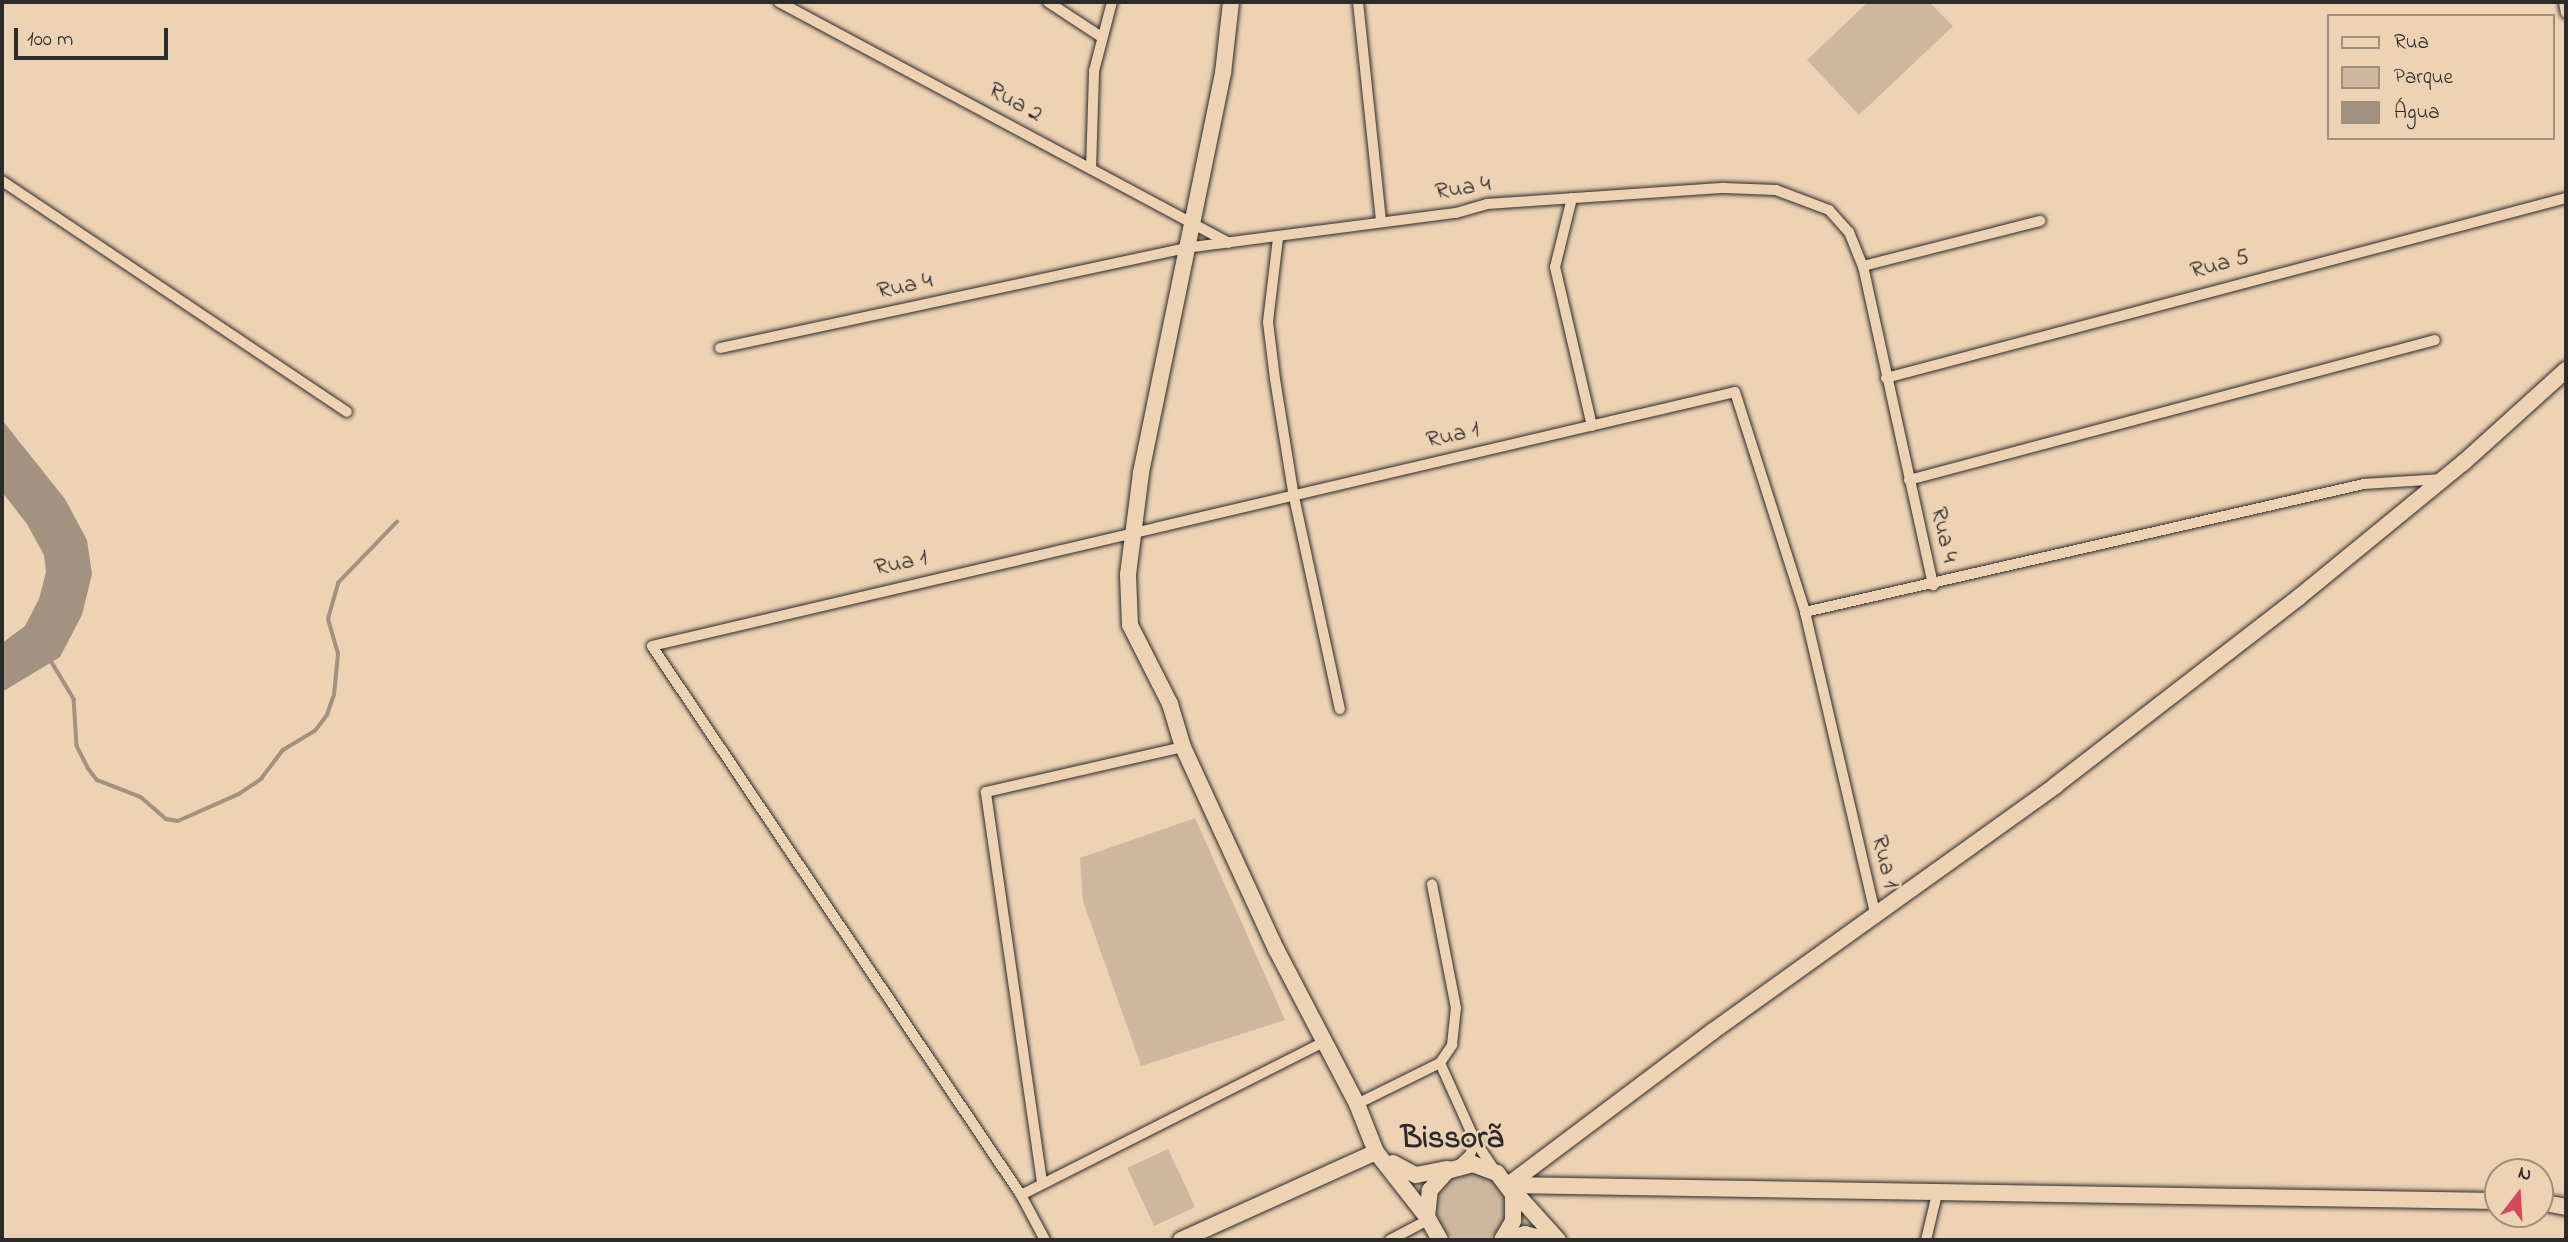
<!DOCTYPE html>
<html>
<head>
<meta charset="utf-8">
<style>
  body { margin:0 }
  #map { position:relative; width:2568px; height:1242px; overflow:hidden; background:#edd2b4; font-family:"Indie Flower",sans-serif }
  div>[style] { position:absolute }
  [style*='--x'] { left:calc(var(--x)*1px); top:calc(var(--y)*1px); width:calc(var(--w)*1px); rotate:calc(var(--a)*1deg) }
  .green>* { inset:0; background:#ceb79e; transform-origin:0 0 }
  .round { border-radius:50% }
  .water>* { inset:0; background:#a39280 }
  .stream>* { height:3.5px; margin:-1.75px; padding:0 1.75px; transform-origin:1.75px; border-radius:1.75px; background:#a39280 }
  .roads { filter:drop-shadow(0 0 2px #2b2b2b) drop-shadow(0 0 2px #2b2b2b) }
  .street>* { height:10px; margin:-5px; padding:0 5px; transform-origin:5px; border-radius:5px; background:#edd2b4 }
  .secondary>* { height:16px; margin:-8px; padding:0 8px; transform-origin:8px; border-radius:8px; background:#edd2b4 }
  span { translate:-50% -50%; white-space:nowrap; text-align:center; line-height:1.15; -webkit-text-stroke:5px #edd2b4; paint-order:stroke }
  .street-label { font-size:24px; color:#2b2b2b }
  .district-label { font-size:32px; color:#2b2b2b; font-weight:700 }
  .frame { position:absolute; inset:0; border:4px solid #2b2b2b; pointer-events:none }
  .legend { position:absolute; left:2327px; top:14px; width:228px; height:126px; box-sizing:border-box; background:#edd2b4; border:2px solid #9f8f7d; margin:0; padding:9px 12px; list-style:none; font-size:21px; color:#2b2b2b }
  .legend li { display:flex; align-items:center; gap:14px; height:35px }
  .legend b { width:35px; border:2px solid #9f8f7d }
  .north { position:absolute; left:2484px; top:1158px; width:70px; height:70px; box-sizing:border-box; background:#edd2b4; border:2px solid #9f8f7d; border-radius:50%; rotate:17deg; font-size:19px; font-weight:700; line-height:28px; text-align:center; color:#2b2b2b }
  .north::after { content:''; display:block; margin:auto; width:24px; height:32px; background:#d1495b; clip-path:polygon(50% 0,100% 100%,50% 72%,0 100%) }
  .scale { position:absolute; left:14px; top:28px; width:154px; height:32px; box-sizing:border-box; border:4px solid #2b2b2b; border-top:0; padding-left:9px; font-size:21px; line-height:24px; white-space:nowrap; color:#2b2b2b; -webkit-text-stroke:5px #edd2b4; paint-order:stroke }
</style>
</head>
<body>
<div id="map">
  <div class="green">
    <i style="clip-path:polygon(1868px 2px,1929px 2px,1953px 26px,1859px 115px,1807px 60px)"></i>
    <i style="clip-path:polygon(1195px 818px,1285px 1020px,1141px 1066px,1083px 901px,1080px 858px)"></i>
    <i style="left:1168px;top:1149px;width:64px;height:45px;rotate:65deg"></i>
    <i class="round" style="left:1436px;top:1173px;width:70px;height:70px"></i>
  </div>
  <div class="water">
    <i style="clip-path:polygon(2px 420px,65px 499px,87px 540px,92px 574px,82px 615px,60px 657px,2px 692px,2px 643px,25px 626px,39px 599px,46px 572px,44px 555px,27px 524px,2px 492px)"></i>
  </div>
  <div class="stream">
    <i style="--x:50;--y:659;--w:47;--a:59"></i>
    <i style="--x:74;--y:699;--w:47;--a:86.3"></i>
    <i style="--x:77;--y:746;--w:25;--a:63"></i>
    <i style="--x:88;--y:768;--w:15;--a:53"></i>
    <i style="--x:97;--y:780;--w:47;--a:21.1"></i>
    <i style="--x:141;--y:797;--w:33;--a:41"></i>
    <i style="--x:166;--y:819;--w:12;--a:9"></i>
    <i style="--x:178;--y:821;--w:67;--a:-23.9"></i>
    <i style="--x:239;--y:794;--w:27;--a:-34"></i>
    <i style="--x:261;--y:779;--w:36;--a:-53"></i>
    <i style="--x:283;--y:750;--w:37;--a:-31"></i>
    <i style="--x:315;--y:731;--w:20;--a:-53"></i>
    <i style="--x:327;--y:715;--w:21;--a:-71"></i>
    <i style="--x:334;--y:695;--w:41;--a:-84.4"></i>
    <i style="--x:338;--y:654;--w:36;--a:-106"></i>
    <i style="--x:328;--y:619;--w:37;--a:-74"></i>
    <i style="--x:338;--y:583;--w:85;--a:-46"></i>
  </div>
  <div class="roads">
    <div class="street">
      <i style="--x:779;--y:2;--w:510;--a:28.17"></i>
      <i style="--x:1048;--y:2;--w:62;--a:33.2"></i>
      <i style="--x:1358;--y:2;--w:219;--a:84"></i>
      <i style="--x:2564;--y:2;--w:11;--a:80"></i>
      <i style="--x:1091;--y:169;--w:98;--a:-88.2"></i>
      <i style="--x:1094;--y:71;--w:71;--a:-75.4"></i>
      <i style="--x:2;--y:181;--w:415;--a:33.8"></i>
      <i style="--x:1572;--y:198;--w:71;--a:103.8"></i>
      <i style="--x:1555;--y:267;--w:163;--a:76.9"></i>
      <i style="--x:1278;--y:238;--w:85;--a:96.8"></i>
      <i style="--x:1268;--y:322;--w:57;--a:83"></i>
      <i style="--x:1275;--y:379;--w:120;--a:80.9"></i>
      <i style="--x:1294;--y:497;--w:217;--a:77.8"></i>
      <i style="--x:1863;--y:266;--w:183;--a:-14.3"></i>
      <i style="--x:720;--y:348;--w:476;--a:-12.1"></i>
      <i style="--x:1185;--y:248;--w:273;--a:-7.4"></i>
      <i style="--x:1456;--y:213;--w:32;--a:-16"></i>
      <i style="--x:1487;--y:204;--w:238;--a:-3.9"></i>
      <i style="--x:1724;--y:188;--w:52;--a:2.2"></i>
      <i style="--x:1776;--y:190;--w:57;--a:20.7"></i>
      <i style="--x:1829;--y:210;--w:30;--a:48"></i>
      <i style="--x:1849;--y:232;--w:37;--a:68"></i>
      <i style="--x:1863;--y:266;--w:327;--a:77.6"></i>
      <i style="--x:1886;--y:378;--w:703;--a:-14.83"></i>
      <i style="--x:1909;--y:480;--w:544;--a:-14.9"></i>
      <i style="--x:1805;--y:612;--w:573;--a:-12.9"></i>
      <i style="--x:2364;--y:484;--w:78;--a:-3.7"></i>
      <i style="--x:1440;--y:1063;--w:85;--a:65.8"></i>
      <i style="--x:1475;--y:1141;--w:37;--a:56"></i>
      <i style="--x:1357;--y:1104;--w:93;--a:-26.3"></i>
      <i style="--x:1440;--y:1063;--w:22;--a:-56"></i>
      <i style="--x:1452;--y:1045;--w:37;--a:-84"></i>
      <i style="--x:1456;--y:1008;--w:126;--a:-101"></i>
      <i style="--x:1458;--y:1166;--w:16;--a:-43"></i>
      <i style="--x:1470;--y:1155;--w:15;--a:-70"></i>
      <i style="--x:1042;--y:1182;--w:394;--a:-98.2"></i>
      <i style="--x:986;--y:792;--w:202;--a:-12.9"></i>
      <i style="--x:1021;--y:1195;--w:339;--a:-26.8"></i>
      <i style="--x:1045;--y:1240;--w:51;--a:-118.1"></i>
      <i style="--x:1021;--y:1195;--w:661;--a:-123.91"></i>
      <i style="--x:652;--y:646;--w:1112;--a:-13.2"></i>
      <i style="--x:1735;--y:392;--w:231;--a:72.3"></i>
      <i style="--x:1805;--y:612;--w:312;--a:76.9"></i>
      <i style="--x:1390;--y:1240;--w:43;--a:-27.8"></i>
      <i style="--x:1926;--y:1240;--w:47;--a:-76.6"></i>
    </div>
    <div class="secondary">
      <i style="--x:1231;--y:2;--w:71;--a:96.4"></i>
      <i style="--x:1223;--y:73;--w:408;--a:101.6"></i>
      <i style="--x:1141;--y:473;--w:103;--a:97.3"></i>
      <i style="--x:1128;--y:575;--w:50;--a:87.7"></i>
      <i style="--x:1130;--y:625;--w:89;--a:63.1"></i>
      <i style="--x:1170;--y:704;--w:45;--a:73.2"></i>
      <i style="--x:1183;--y:747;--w:222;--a:65.3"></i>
      <i style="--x:1276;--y:949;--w:175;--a:62.4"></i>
      <i style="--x:1357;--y:1104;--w:52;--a:68.4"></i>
      <i style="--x:1376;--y:1152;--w:83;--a:51.9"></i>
      <i style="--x:1393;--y:1163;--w:26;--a:28"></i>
      <i style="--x:1416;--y:1175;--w:32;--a:-11"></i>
      <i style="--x:1508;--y:1185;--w:256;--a:-36.9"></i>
      <i style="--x:1713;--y:1031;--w:422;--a:-35.6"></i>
      <i style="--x:2056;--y:785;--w:307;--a:-37.7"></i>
      <i style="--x:2299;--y:597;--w:212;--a:-39.3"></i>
      <i style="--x:2463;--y:463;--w:139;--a:-42.1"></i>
      <i style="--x:1508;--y:1185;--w:990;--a:0.93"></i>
      <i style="--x:1512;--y:1189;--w:69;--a:48"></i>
      <i style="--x:2540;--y:1202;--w:26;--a:11"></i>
      <i style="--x:1181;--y:1240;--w:214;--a:-24.3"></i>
      <i style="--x:1440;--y:1240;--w:26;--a:-119"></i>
      <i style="--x:1427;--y:1217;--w:27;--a:-84"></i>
      <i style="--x:1430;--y:1190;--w:25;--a:-48"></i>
      <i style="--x:1447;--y:1171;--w:27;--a:-15"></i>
      <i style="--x:1473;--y:1164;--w:26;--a:21"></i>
      <i style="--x:1497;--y:1173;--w:26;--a:53"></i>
      <i style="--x:1513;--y:1194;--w:27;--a:90"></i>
      <i style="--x:1513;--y:1221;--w:22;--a:120"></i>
      <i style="--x:1503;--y:1240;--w:23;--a:-15"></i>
      <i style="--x:1525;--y:1234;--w:24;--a:15"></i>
    </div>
  </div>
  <div class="street-label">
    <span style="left:1015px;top:103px;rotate:29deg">Rua 2</span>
    <span style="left:1463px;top:189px;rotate:-9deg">Rua 4</span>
    <span style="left:2220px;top:265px;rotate:-15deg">Rua 5</span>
    <span style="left:905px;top:287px;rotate:-12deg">Rua 4</span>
    <span style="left:1453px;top:436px;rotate:-13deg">Rua 1</span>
    <span style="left:1943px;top:535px;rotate:77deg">Rua 4</span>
    <span style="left:901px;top:564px;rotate:-12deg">Rua 1</span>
    <span style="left:1884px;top:862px;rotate:76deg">Rua 1</span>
  </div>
  <div class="district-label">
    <span style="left:1452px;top:1140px">Bissorã</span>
  </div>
  <div class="frame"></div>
  <ul class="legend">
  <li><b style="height:9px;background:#edd2b4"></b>Rua</li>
  <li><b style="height:19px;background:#ceb79e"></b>Parque</li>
  <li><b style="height:19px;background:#a39280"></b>Água</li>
  </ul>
  <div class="north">N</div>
  <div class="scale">100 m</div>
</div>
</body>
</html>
